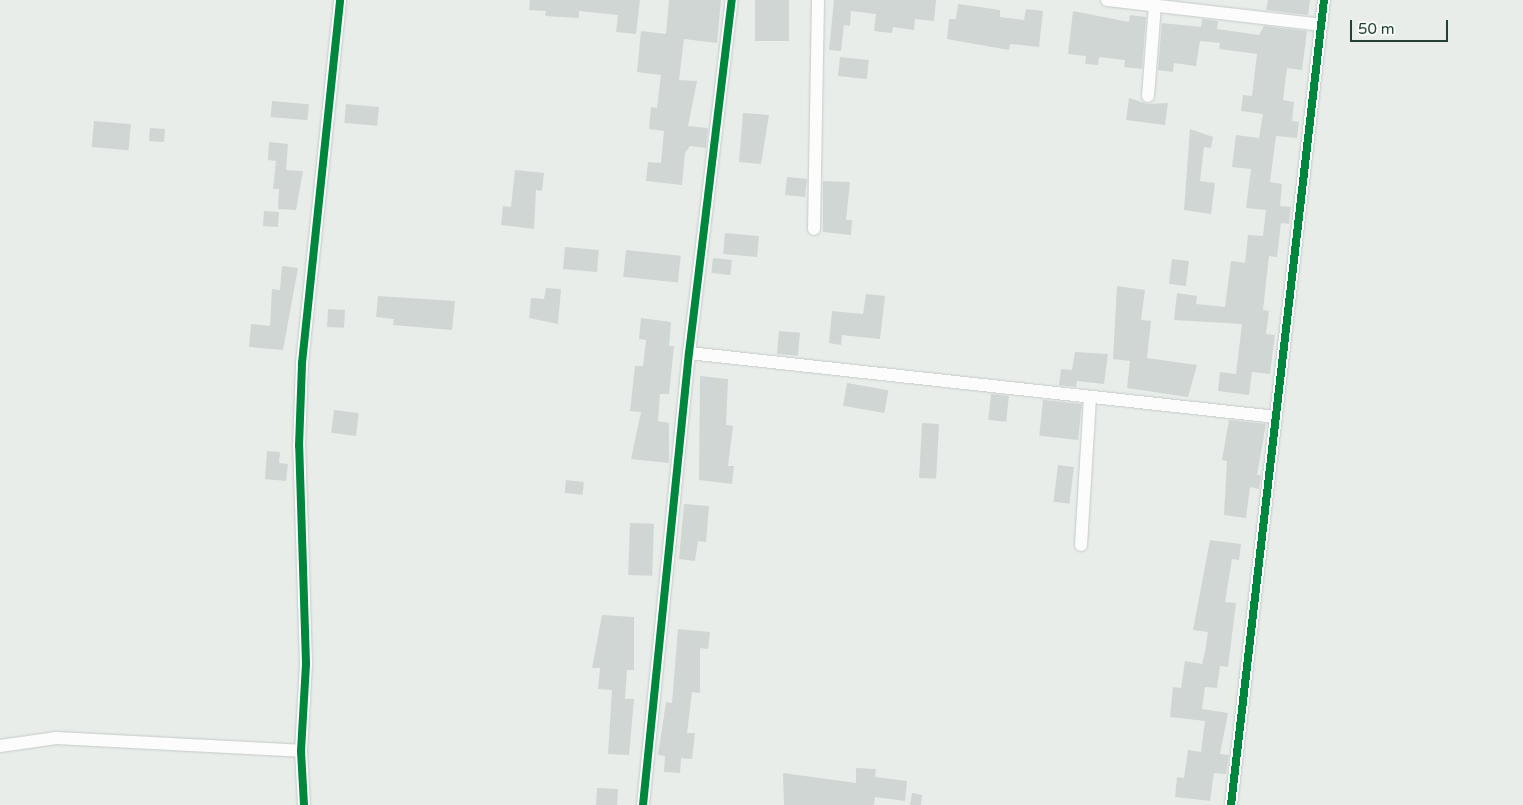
<!DOCTYPE html>
<html>
<head>
<meta charset="utf-8">
<style>
  body { margin:0 }
  #map { position:relative; width:1523px; height:805px; overflow:hidden; background:#e8edea; font-family:"Varela Round",sans-serif }
  div>[style] { position:absolute }
  [style*='--x'] { left:calc(var(--x)*1px); top:calc(var(--y)*1px); width:calc(var(--w)*1px); rotate:calc(var(--a)*1deg) }
  .building>* { inset:0; background:#d0d6d3; transform-origin:0 0 }
  .roads { filter:drop-shadow(0 0 1px #c5cac7) drop-shadow(0 0 1px #c5cac7) }
  .minor>* { height:12px; margin:-6px; padding:0 6px; transform-origin:6px; border-radius:6px; background:#fcfcfc }
  .cycleway>* { height:8px; margin:-4px; padding:0 4px; transform-origin:4px; border-radius:4px; background:#00873e }
  span { translate:-50% -50%; white-space:nowrap; text-align:center; line-height:1.15; -webkit-text-stroke:4.5px #f7fbf8; paint-order:stroke }
  .scale { position:absolute; left:1350px; top:20px; width:98px; height:22px; box-sizing:border-box; border:2px solid #254133; border-top:0; padding-left:6px; font-size:15px; line-height:18px; white-space:nowrap; color:#254133; -webkit-text-stroke:4px #f7fbf8; paint-order:stroke }
</style>
</head>
<body>
<div id="map">
  <div class="building">
    <i style="clip-path:polygon(530px 0,640px 0,636px 34px,616px 32px,618px 15px,579px 11px,579px 18px,545px 16px,546px 11px,529px 10px)"></i>
    <i style="clip-path:polygon(669px 0,721px 0,717px 43px,684px 39px,679px 80px,697px 81px,688px 126px,708px 128px,706px 148px,690px 146px,685px 153px,682px 185px,646px 181px,648px 162px,661px 163px,664px 131px,649px 129px,651px 107px,657px 108px,661px 75px,637px 72px,641px 31px,666px 34px)"></i>
    <i style="left:755px;top:0;width:34px;height:41px"></i>
    <i style="clip-path:polygon(834px 0,936px 0,934px 21px,915px 19px,914px 30px,893px 27px,892px 33px,874px 31px,876px 14px,851px 11px,850px 26px,844px 25px,841px 51px,829px 50px)"></i>
    <i style="clip-path:polygon(1268px 0,1310px 0,1308px 15px,1266px 10px)"></i>
    <i style="clip-path:polygon(958px 4px,1000px 10px,1000px 17px,1024px 20px,1026px 9px,1043px 11px,1039px 47px,1010px 44px,1009px 50px,947px 39px,949px 19px,956px 19px)"></i>
    <i style="clip-path:polygon(1073px 11px,1129px 22px,1130px 15px,1146px 17px,1142px 69px,1124px 67px,1125px 60px,1099px 57px,1098px 65px,1085px 64px,1086px 56px,1068px 54px)"></i>
    <i style="clip-path:polygon(1202px 19px,1218px 21px,1217px 29px,1259px 35px,1264px 26px,1307px 31px,1302px 70px,1287px 68px,1283px 100px,1294px 102px,1292px 121px,1299px 122px,1297px 138px,1276px 136px,1270px 182px,1282px 184px,1280px 206px,1291px 207px,1289px 224px,1281px 223px,1277px 257px,1269px 256px,1263px 310px,1269px 311px,1266px 334px,1275px 335px,1270px 374px,1252px 372px,1249px 395px,1218px 391px,1220px 372px,1236px 374px,1242px 324px,1174px 320px,1177px 293px,1197px 296px,1196px 304px,1225px 307px,1231px 261px,1245px 263px,1248px 235px,1263px 236px,1266px 210px,1246px 208px,1251px 169px,1232px 167px,1236px 135px,1259px 138px,1263px 114px,1241px 111px,1243px 95px,1252px 96px,1257px 54px,1219px 49px,1220px 43px,1200px 41px,1196px 66px,1174px 63px,1173px 72px,1158px 70px,1162px 23px,1201px 27px)"></i>
    <i style="left:840px;top:57px;width:29px;height:19px;rotate:6deg"></i>
    <i style="clip-path:polygon(1129px 98px,1147px 104px,1168px 103px,1165px 125px,1126px 120px)"></i>
    <i style="left:272px;top:101px;width:37px;height:16px;rotate:5deg"></i>
    <i style="left:346px;top:104px;width:33px;height:19px;rotate:5deg"></i>
    <i style="clip-path:polygon(743px 113px,769px 115px,761px 164px,739px 162px)"></i>
    <i style="left:94px;top:121px;width:37px;height:26px;rotate:5deg"></i>
    <i style="left:150px;top:128px;width:15px;height:13px;rotate:4deg"></i>
    <i style="clip-path:polygon(1190px 129px,1213px 137px,1211px 148px,1204px 147px,1200px 181px,1215px 183px,1211px 214px,1184px 210px)"></i>
    <i style="clip-path:polygon(269px 142px,288px 144px,286px 170px,303px 171px,296px 210px,278px 209px,279px 189px,273px 189px,276px 161px,268px 160px)"></i>
    <i style="clip-path:polygon(515px 170px,544px 173px,542px 191px,536px 190px,534px 229px,501px 225px,503px 206px,511px 207px)"></i>
    <i style="left:787px;top:177px;width:20px;height:18px;rotate:6deg"></i>
    <i style="clip-path:polygon(823px 181px,850px 182px,846px 220px,852px 220px,851px 235px,823px 232px)"></i>
    <i style="left:264px;top:211px;width:15px;height:15px;rotate:4deg"></i>
    <i style="left:725px;top:233px;width:34px;height:21px;rotate:5deg"></i>
    <i style="left:565px;top:247px;width:34px;height:22px;rotate:5deg"></i>
    <i style="left:626px;top:250px;width:55px;height:27px;rotate:6deg"></i>
    <i style="left:713px;top:258px;width:19px;height:15px;rotate:6deg"></i>
    <i style="left:1172px;top:259px;width:17px;height:25px;rotate:7deg"></i>
    <i style="clip-path:polygon(282px 266px,298px 268px,283px 350px,249px 347px,251px 324px,270px 326px,272px 289px,280px 290px)"></i>
    <i style="clip-path:polygon(1117px 286px,1145px 290px,1141px 320px,1151px 321px,1147px 358px,1197px 365px,1188px 397px,1127px 388px,1130px 361px,1113px 359px)"></i>
    <i style="clip-path:polygon(546px 288px,561px 289px,558px 324px,529px 318px,531px 298px,544px 299px)"></i>
    <i style="clip-path:polygon(866px 294px,885px 296px,880px 339px,842px 335px,841px 345px,829px 343px,832px 311px,863px 314px)"></i>
    <i style="clip-path:polygon(378px 296px,455px 301px,452px 330px,393px 325px,394px 319px,376px 317px)"></i>
    <i style="left:328px;top:309px;width:17px;height:18px;rotate:3deg"></i>
    <i style="clip-path:polygon(641px 318px,671px 322px,669px 346px,674px 346px,669px 394px,660px 394px,658px 421px,669px 423px,669px 463px,631px 459px,641px 412px,630px 411px,635px 366px,643px 366px,646px 340px,639px 339px)"></i>
    <i style="left:779px;top:331px;width:21px;height:23px;rotate:5deg"></i>
    <i style="clip-path:polygon(1075px 352px,1108px 354px,1104px 384px,1077px 381px,1076px 387px,1059px 385px,1061px 369px,1072px 370px)"></i>
    <i style="clip-path:polygon(700px 376px,728px 379px,726px 425px,733px 426px,728px 466px,734px 466px,732px 484px,699px 480px)"></i>
    <i style="left:847px;top:383px;width:42px;height:23px;rotate:10deg"></i>
    <i style="left:991px;top:394px;width:18px;height:26px;rotate:6deg"></i>
    <i style="left:1043px;top:400px;width:39px;height:36px;rotate:6deg"></i>
    <i style="left:334px;top:410px;width:25px;height:23px;rotate:7deg"></i>
    <i style="clip-path:polygon(1229px 420px,1266px 424px,1257px 475px,1261px 475px,1259px 489px,1250px 487px,1246px 518px,1224px 515px,1227px 461px,1222px 460px)"></i>
    <i style="left:922px;top:423px;width:17px;height:55px;rotate:3deg"></i>
    <i style="clip-path:polygon(267px 451px,280px 452px,279px 463px,288px 464px,286px 481px,265px 479px)"></i>
    <i style="left:1058px;top:465px;width:16px;height:37px;rotate:7deg"></i>
    <i style="left:566px;top:480px;width:18px;height:13px;rotate:6deg"></i>
    <i style="clip-path:polygon(684px 504px,709px 506px,706px 542px,698px 541px,695px 561px,679px 559px)"></i>
    <i style="left:630px;top:523px;width:24px;height:52px;rotate:2deg"></i>
    <i style="clip-path:polygon(1210px 540px,1241px 544px,1239px 560px,1232px 559px,1225px 602px,1236px 603px,1228px 667px,1220px 666px,1217px 688px,1205px 687px,1202px 709px,1228px 713px,1220px 754px,1229px 755px,1226px 774px,1214px 773px,1210px 801px,1175px 797px,1177px 777px,1184px 778px,1188px 750px,1201px 752px,1205px 721px,1170px 717px,1173px 687px,1181px 688px,1185px 661px,1202px 664px,1205px 652px,1208px 632px,1193px 630px)"></i>
    <i style="clip-path:polygon(602px 615px,634px 617px,634px 670px,627px 670px,625px 699px,634px 699px,629px 755px,608px 754px,612px 690px,598px 689px,600px 668px,592px 668px)"></i>
    <i style="clip-path:polygon(678px 629px,710px 632px,708px 649px,700px 648px,700px 693px,692px 692px,687px 733px,695px 733px,692px 759px,681px 758px,680px 773px,664px 772px,665px 756px,658px 755px,666px 702px,672px 703px)"></i>
    <i style="clip-path:polygon(856px 768px,876px 769px,875px 777px,907px 781px,905px 801px,875px 797px,874px 805px,784px 805px,783px 773px,856px 783px)"></i>
    <i style="left:597px;top:788px;width:21px;height:17px;rotate:3deg"></i>
    <i style="clip-path:polygon(912px 793px,922px 795px,921px 805px,910px 805px)"></i>
  </div>
  <div class="roads">
    <div class="minor">
      <i style="--x:1107;--y:0;--w:216;--a:6.6"></i>
      <i style="--x:1148;--y:96;--w:92;--a:-85.6"></i>
      <i style="--x:814;--y:229;--w:229;--a:-89"></i>
      <i style="--x:689;--y:353;--w:590;--a:6.22"></i>
      <i style="--x:1081;--y:545;--w:147;--a:-86.5"></i>
      <i style="--x:0;--y:746;--w:57;--a:-8.1"></i>
      <i style="--x:56;--y:738;--w:245;--a:3"></i>
      <i style="--x:304;--y:805;--w:54;--a:-93.2"></i>
      <i style="--x:301;--y:751;--w:88;--a:-86.7"></i>
      <i style="--x:306;--y:663;--w:217;--a:-91.8"></i>
      <i style="--x:299;--y:446;--w:83;--a:-87.9"></i>
      <i style="--x:302;--y:363;--w:365;--a:-84"></i>
      <i style="--x:643;--y:805;--w:454;--a:-84.2"></i>
      <i style="--x:689;--y:353;--w:356;--a:-83.1"></i>
      <i style="--x:1231;--y:805;--w:810;--a:-83.41"></i>
    </div>
  </div>
  <div class="cycleway">
    <i style="--x:304;--y:805;--w:54;--a:-93.2"></i>
    <i style="--x:301;--y:751;--w:88;--a:-86.7"></i>
    <i style="--x:306;--y:663;--w:217;--a:-91.8"></i>
    <i style="--x:299;--y:446;--w:83;--a:-87.9"></i>
    <i style="--x:302;--y:363;--w:365;--a:-84"></i>
    <i style="--x:643;--y:805;--w:454;--a:-84.2"></i>
    <i style="--x:689;--y:353;--w:356;--a:-83.1"></i>
    <i style="--x:1231;--y:805;--w:810;--a:-83.41"></i>
  </div>
  <div class="scale">50 m</div>
</div>
</body>
</html>
